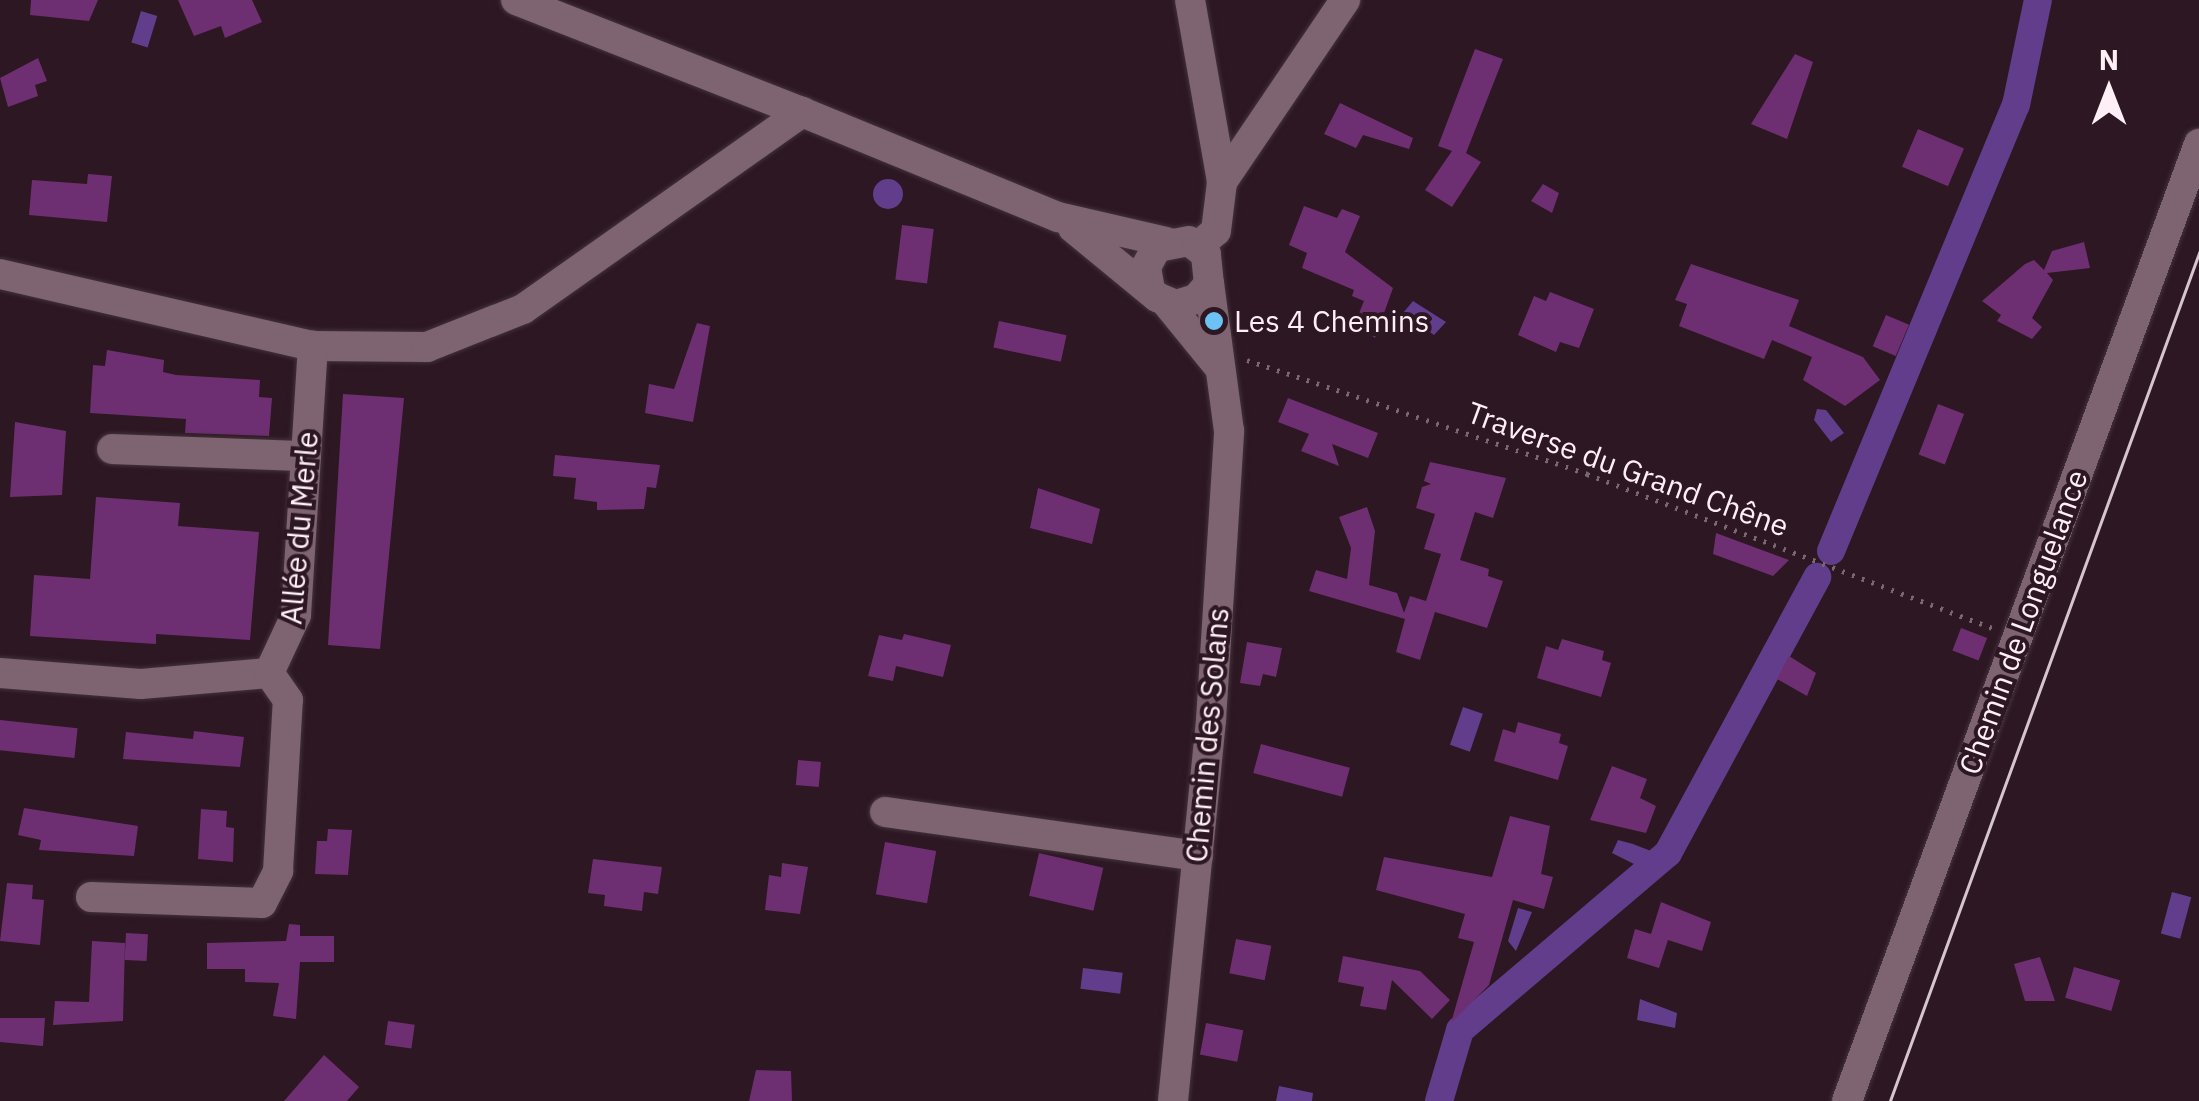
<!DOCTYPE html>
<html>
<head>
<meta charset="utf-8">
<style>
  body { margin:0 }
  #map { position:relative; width:2199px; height:1101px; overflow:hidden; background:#2c1722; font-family:"IBM Plex Sans",sans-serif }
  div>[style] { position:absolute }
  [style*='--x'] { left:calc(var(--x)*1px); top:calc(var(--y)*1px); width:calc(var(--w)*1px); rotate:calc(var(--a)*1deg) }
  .water>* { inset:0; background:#613d8b; transform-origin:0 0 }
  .round { border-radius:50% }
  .canal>* { height:28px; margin:-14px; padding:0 14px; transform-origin:14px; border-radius:14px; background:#613d8b }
  .building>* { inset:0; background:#6e2f72; transform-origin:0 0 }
  .path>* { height:5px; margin-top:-2.5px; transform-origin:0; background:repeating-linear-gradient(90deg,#7a6770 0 2.5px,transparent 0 10.5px) }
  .roads { filter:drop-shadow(0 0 2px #43323b) drop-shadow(0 0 2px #43323b) }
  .minor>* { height:30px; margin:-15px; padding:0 15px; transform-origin:15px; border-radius:15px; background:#7e6370 }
  .tram>* { height:2.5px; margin:-1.25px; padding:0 1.25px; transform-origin:1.25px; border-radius:1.25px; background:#d6c5cc }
  .dots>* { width:28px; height:28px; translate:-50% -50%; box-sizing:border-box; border:5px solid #2c1722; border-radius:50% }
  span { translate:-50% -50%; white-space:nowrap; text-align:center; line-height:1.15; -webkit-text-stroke:8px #2c1722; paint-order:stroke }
  .poi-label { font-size:30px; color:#feeef5 }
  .left { translate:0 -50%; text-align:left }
  .street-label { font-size:30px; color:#feeef5 }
  .north { position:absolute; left:2059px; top:40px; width:100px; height:100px; -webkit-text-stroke:8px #2c1722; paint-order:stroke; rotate:0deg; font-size:28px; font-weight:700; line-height:40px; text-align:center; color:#feeef5 }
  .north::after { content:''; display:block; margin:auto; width:35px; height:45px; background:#feeef5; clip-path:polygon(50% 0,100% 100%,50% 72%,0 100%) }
</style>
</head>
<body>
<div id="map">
  <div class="water">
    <i style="left:141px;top:11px;width:17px;height:33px;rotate:17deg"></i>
    <i class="round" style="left:873px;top:179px;width:30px;height:30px"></i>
    <i style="clip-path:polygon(1413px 301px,1446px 322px,1434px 335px,1403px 313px)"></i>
    <i style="clip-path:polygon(1817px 409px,1826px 410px,1844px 433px,1831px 442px,1814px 420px)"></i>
    <i style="left:1463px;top:707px;width:21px;height:40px;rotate:19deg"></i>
    <i style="clip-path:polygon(1618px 840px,1633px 844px,1651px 851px,1638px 866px,1612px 853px)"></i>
    <i style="left:2172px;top:892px;width:20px;height:43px;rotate:15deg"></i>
    <i style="clip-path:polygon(1518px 908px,1532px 912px,1516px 951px,1508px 941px)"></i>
    <i style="left:1083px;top:968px;width:40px;height:21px;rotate:7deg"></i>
    <i style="clip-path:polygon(1640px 999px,1677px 1013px,1675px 1028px,1637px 1020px)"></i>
    <i style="clip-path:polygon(1279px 1086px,1313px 1093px,1312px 1101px,1276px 1101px)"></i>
  </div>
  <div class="canal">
    <i style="--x:1831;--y:551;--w:483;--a:-67.5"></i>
    <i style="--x:2016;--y:105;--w:107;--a:-78.2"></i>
    <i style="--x:1439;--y:1101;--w:74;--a:-73.5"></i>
    <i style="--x:1460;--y:1030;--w:273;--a:-40.4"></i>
    <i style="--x:1668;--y:853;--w:314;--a:-61.6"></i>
  </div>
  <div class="building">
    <i style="clip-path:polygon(31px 0,98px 0,89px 21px,30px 15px)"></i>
    <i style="clip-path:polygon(178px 0,252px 0,262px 22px,225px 38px,221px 26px,194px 36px)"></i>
    <i style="clip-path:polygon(1475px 49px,1503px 59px,1466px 153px,1481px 162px,1452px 207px,1425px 190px,1452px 151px,1438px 146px)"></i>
    <i style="clip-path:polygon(1795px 54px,1813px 62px,1787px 139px,1751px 124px)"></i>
    <i style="clip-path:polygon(38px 58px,47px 81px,35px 85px,38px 96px,8px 107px,0 78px)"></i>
    <i style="clip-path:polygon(1340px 103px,1413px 138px,1409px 149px,1363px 135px,1356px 148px,1324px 134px)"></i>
    <i style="left:1918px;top:129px;width:50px;height:41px;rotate:23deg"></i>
    <i style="clip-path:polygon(88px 174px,112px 176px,107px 222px,29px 215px,32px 180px,87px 184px)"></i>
    <i style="clip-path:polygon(1543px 184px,1559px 193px,1552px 213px,1531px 201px)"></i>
    <i style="clip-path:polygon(1304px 206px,1337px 218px,1342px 209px,1360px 216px,1345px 252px,1393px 288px,1375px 338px,1355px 323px,1364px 301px,1352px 296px,1354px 290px,1302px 268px,1307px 253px,1289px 245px)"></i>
    <i style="left:902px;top:225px;width:32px;height:55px;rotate:7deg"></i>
    <i style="clip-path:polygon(2084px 242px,2090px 268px,2047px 273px,2053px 280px,2032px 318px,2042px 327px,2032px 339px,1997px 321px,2001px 315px,1982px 301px,2025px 264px,2034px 260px,2044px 270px,2052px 251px)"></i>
    <i style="clip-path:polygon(1691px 264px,1799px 300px,1789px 326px,1863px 357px,1880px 380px,1845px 406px,1803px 380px,1812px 357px,1772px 340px,1764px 359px,1679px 326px,1687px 304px,1675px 300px)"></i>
    <i style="clip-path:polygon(1550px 292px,1594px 309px,1579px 348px,1560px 342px,1556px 352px,1518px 335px,1534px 296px,1546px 301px)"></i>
    <i style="left:1886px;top:315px;width:25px;height:34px;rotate:23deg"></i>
    <i style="left:999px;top:321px;width:69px;height:27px;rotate:12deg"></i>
    <i style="clip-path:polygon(697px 323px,710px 326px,693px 422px,645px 413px,649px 384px,674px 389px)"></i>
    <i style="clip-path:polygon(107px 350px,164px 360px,163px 372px,176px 375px,260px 380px,259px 397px,272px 398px,269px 436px,185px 433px,186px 419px,90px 413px,93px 365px,105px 366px)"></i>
    <i style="clip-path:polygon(343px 394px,404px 398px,380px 649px,328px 645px)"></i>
    <i style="clip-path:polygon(1288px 398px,1378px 433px,1368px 458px,1332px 444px,1339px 466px,1301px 451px,1309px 434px,1278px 422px)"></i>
    <i style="left:1938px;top:404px;width:28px;height:54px;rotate:21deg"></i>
    <i style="clip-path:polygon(15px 422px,66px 431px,62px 495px,10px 497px)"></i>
    <i style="clip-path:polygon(555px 455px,660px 465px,656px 488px,647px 487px,644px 509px,597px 510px,597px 502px,574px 499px,576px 478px,553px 476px)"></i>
    <i style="clip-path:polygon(1430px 462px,1506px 478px,1493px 518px,1475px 512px,1460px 560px,1489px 569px,1488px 576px,1503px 581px,1487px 628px,1435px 612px,1420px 660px,1396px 652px,1405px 619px,1309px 591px,1316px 570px,1347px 579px,1351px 548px,1339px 517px,1367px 507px,1375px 531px,1369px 585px,1397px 593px,1404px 613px,1410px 596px,1426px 601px,1441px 554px,1424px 549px,1435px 514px,1416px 508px,1422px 487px,1431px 484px,1424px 481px)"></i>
    <i style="clip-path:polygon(1038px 488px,1100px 509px,1092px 544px,1030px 528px)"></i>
    <i style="clip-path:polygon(96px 497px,180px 503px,178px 526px,259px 532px,250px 640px,156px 634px,156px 644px,30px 636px,34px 575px,90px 579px)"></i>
    <i style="clip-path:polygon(1716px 533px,1751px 546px,1789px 560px,1773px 576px,1713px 554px)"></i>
    <i style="left:1961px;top:628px;width:28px;height:24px;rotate:21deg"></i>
    <i style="clip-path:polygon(904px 634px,951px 645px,943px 677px,896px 666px,893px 681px,868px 676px,879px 635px,902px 640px)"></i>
    <i style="clip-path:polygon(1562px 639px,1604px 651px,1602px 660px,1611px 663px,1601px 697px,1537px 678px,1546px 646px,1558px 650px)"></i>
    <i style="clip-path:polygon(1247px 642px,1282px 648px,1276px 677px,1263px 674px,1260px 686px,1240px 683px)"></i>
    <i style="clip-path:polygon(1789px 656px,1816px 673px,1807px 696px,1777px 679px)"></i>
    <i style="left:0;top:720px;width:78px;height:30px;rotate:6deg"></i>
    <i style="clip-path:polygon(1518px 722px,1561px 734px,1559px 743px,1568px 746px,1558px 780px,1494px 761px,1503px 729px,1515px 733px)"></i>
    <i style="clip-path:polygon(194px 731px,244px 737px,240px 767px,123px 759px,126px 732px,193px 739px)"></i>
    <i style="left:1261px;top:744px;width:92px;height:30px;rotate:15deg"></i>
    <i style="left:798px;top:760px;width:23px;height:25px;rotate:5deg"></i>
    <i style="clip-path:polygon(1612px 766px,1647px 779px,1640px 798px,1656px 806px,1646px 833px,1590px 820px)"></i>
    <i style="clip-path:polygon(24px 808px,138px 826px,134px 856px,39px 850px,41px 840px,18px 835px)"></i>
    <i style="clip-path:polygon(201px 809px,227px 811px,226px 827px,234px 828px,233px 862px,198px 859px)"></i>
    <i style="clip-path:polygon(1510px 816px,1550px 826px,1541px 874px,1553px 877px,1544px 909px,1513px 900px,1489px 985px,1451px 1023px,1474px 942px,1458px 938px,1465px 914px,1376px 890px,1384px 857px,1492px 877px)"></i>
    <i style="clip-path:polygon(328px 829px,352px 830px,348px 875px,315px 874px,317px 841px,327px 841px)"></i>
    <i style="left:885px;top:842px;width:52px;height:53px;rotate:10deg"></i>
    <i style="left:1039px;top:853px;width:66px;height:44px;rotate:13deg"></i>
    <i style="clip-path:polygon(593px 859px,662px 867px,658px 894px,644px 892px,642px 911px,604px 906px,605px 895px,588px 893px)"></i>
    <i style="clip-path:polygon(782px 863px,808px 867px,800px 914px,765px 910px,769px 875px,781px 877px)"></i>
    <i style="clip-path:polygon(7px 883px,33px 885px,32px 899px,44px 900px,40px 945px,0 941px)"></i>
    <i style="clip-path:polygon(1661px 902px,1711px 922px,1702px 951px,1668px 940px,1659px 968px,1627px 958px,1635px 929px,1651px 934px)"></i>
    <i style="clip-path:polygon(289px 924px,300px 925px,300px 936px,334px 936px,334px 962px,300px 962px,296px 1019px,273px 1016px,279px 983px,245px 982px,245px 969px,207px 969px,207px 943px,286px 941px)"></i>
    <i style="left:126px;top:933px;width:22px;height:27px;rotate:3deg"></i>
    <i style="left:1236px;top:939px;width:36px;height:35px;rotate:11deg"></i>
    <i style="clip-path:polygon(92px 941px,125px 943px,123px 1021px,53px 1025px,55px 1001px,89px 1002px)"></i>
    <i style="clip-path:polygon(1343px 956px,1420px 971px,1450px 1000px,1432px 1019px,1392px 980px,1386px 1010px,1360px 1006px,1364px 987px,1338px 982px)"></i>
    <i style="clip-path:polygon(2040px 957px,2055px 1001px,2025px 1001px,2014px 964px)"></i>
    <i style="left:2074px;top:967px;width:48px;height:32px;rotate:16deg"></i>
    <i style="clip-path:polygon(0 1018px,45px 1018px,43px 1046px,0 1042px)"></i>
    <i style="left:388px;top:1021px;width:27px;height:24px;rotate:8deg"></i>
    <i style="left:1206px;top:1023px;width:38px;height:32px;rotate:11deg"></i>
    <i style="clip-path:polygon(324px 1055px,359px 1087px,347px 1101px,284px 1101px)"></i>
    <i style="clip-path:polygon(756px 1070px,791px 1071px,792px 1101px,749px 1101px)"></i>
  </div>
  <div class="path">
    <i style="--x:1247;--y:360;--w:359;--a:18.5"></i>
    <i style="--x:1587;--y:474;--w:434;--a:20.8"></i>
  </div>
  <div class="roads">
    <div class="minor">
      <i style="--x:516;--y:0;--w:307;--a:21.4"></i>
      <i style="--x:1190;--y:0;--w:185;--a:80"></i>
      <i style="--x:1073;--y:228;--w:109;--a:39.4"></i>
      <i style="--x:1157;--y:297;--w:21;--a:23"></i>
      <i style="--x:1176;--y:305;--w:21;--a:-17"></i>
      <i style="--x:1196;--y:299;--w:20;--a:-49"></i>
      <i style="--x:1209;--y:284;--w:30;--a:-96"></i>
      <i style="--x:1206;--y:254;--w:21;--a:-143"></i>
      <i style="--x:1189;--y:241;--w:33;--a:169"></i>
      <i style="--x:1157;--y:247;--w:23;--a:119"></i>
      <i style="--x:1146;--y:267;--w:22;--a:80"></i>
      <i style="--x:1198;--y:246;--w:23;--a:-40"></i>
      <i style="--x:1216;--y:231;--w:49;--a:-83"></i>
      <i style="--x:1222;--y:182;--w:220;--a:-55.9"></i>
      <i style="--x:0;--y:274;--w:321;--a:13"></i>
      <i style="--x:313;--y:346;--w:114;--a:0.5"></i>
      <i style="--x:427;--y:347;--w:103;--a:-21.6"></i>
      <i style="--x:523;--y:309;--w:342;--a:-35.2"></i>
      <i style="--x:802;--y:112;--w:277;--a:22.3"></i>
      <i style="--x:1058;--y:217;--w:111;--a:13"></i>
      <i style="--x:1166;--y:302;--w:82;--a:50.9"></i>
      <i style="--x:112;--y:449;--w:194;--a:2.1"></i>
      <i style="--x:0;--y:673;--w:141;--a:4.5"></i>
      <i style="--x:141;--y:684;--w:128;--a:-4.9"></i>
      <i style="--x:269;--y:673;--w:64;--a:-65"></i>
      <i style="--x:296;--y:615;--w:270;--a:-86.4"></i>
      <i style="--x:885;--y:812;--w:316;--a:8"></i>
      <i style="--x:91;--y:897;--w:171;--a:2"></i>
      <i style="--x:262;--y:903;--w:36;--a:-63"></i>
      <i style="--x:278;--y:871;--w:171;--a:-86.7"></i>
      <i style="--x:288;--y:700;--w:33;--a:-125"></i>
      <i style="--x:1173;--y:1101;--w:383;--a:-84.3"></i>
      <i style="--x:1211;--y:720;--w:290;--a:-86.4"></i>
      <i style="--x:1229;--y:431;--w:148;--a:-97.7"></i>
      <i style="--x:1847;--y:1101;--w:1020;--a:-69.81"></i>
    </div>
  </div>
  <div class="tram">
    <i style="--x:1890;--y:1101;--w:903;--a:-69.98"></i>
  </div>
  <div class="dots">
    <i style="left:1214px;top:321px;background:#6cc3f3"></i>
  </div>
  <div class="poi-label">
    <span class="left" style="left:1234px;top:321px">Les 4 Chemins</span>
  </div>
  <div class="street-label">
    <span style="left:1628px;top:469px;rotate:20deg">Traverse du Grand Chêne</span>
    <span style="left:299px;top:528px;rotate:-85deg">Allée du Merle</span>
    <span style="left:2023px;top:622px;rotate:-70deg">Chemin de Longuelance</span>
    <span style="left:1207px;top:735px;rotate:-85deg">Chemin des Solans</span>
  </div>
  <div class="north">N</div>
</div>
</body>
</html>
